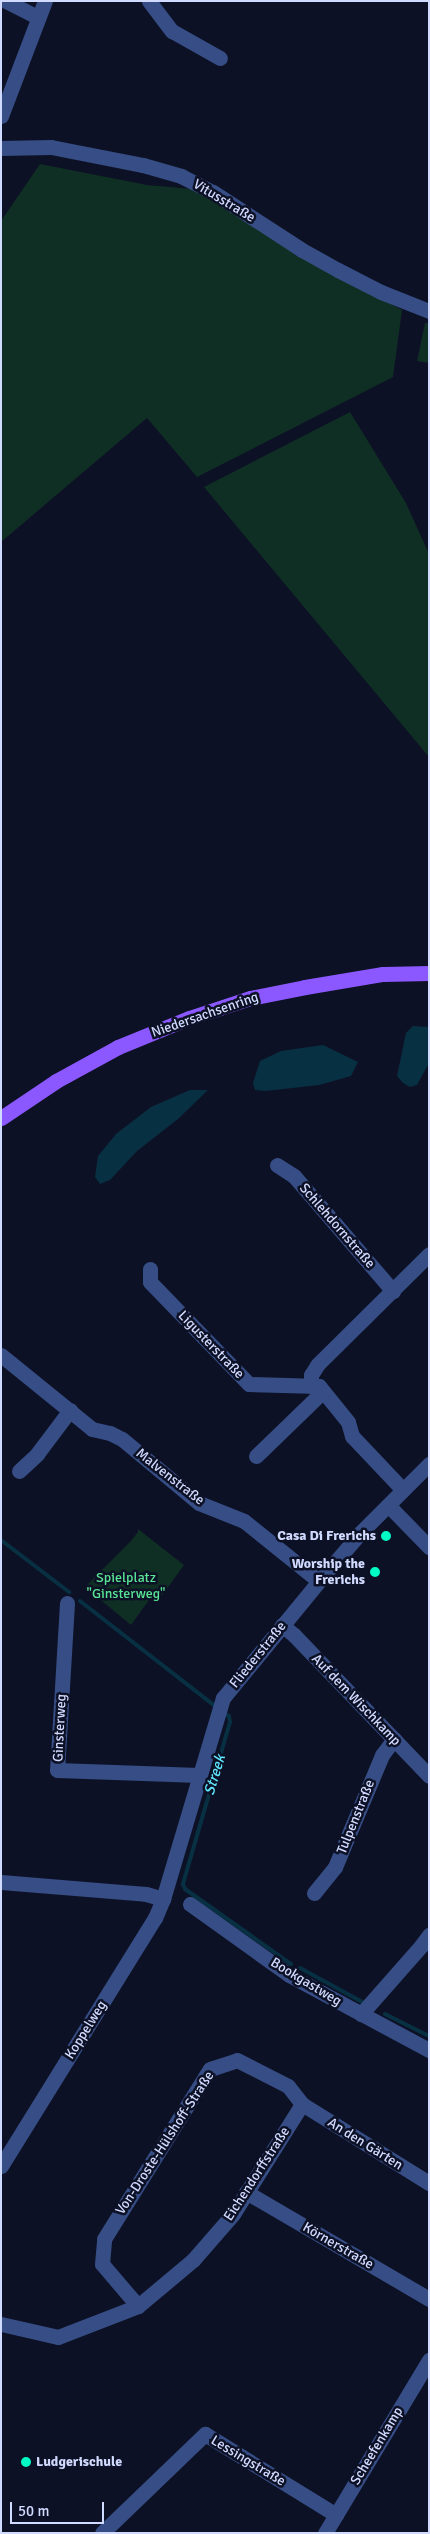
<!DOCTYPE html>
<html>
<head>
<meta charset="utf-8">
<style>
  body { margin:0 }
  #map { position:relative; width:430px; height:2534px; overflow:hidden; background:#0d1125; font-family:Signika,sans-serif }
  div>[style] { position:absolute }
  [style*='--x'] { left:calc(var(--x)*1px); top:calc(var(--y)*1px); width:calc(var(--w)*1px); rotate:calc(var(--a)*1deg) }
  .green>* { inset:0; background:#102f24 }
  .water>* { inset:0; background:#083043 }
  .stream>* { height:4px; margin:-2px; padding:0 2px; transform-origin:2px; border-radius:2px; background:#083043 }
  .minor>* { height:15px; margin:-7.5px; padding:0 7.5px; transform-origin:7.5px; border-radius:7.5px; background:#364d85 }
  .major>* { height:15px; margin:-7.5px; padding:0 7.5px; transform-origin:7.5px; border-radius:7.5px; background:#8b58ff }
  .dots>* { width:14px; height:14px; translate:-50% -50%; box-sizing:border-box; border:2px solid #0d1125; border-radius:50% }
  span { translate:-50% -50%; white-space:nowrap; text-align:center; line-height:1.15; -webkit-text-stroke:5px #0d1125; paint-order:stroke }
  .street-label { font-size:14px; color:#d1daff }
  .poi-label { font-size:14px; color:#d1daff; font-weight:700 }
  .right { translate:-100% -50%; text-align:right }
  .left { translate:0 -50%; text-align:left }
  .park-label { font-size:14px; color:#58e494 }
  .water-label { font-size:15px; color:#5fe8ff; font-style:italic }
  .frame { position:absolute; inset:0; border:2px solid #d1daff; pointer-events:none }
  .scale { position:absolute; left:10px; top:2502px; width:94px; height:22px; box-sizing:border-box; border:2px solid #d1daff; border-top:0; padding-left:6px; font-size:15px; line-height:18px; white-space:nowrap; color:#d1daff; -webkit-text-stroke:4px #0d1125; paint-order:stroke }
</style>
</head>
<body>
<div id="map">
  <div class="green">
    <i style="clip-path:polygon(40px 164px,147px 185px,203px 190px,299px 255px,402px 310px,393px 377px,197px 477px,147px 418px,1px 542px,1px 221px)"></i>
    <i style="clip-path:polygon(425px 323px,429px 323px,429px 363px,417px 361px)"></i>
    <i style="clip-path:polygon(350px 412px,406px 503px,429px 554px,429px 757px,204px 487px)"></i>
    <i style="clip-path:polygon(138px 1529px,184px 1565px,161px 1597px,154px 1593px,131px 1625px,85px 1587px,130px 1542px,138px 1532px)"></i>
  </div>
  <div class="water">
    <i style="clip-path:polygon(413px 1026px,429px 1027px,429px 1063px,417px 1085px,410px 1087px,403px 1083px,397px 1076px,406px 1033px)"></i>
    <i style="clip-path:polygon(323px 1045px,358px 1062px,351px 1076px,319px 1085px,266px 1091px,255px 1090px,253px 1083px,260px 1061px,281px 1051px)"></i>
    <i style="clip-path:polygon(190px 1090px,208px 1090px,178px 1119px,137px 1151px,110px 1180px,100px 1184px,95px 1177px,98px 1156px,116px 1134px,151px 1107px)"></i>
  </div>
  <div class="stream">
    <i style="--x:1;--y:1540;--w:86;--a:37.4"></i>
    <i style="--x:80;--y:1601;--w:172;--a:37.9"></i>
    <i style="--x:224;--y:1713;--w:6;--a:31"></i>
    <i style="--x:229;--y:1716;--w:6;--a:81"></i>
    <i style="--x:230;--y:1722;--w:169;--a:106.2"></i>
    <i style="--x:183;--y:1884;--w:5;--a:68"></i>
    <i style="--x:185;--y:1889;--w:130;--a:35.3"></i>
    <i style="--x:300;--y:1968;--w:71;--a:28.7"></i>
    <i style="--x:385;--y:2014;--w:49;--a:26.6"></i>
  </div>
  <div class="minor">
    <i style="--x:6;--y:1;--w:36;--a:27"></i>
    <i style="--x:149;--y:1;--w:38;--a:53"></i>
    <i style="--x:172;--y:31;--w:55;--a:29.4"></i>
    <i style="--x:1;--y:116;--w:123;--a:-69.1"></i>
    <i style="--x:1;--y:148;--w:50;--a:-1.1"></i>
    <i style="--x:51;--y:147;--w:94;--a:11.1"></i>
    <i style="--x:143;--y:165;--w:40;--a:16"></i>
    <i style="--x:181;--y:176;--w:36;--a:27"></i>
    <i style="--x:213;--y:192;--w:106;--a:33.1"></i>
    <i style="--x:302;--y:250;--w:41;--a:29.1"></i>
    <i style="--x:338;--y:270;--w:48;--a:27.1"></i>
    <i style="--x:381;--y:292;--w:52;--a:21.6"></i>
    <i style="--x:277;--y:1165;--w:20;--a:33"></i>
    <i style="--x:294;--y:1176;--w:152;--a:49.3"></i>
    <i style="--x:150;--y:1269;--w:13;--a:90"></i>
    <i style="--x:150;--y:1282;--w:142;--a:45.9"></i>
    <i style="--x:249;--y:1384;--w:70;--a:1.6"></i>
    <i style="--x:319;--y:1386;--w:46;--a:51.1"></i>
    <i style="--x:348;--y:1422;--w:15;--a:74"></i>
    <i style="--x:352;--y:1436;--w:74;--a:46.6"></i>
    <i style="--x:1;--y:1355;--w:117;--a:39.1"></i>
    <i style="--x:92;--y:1429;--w:18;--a:13"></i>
    <i style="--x:110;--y:1433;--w:13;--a:27"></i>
    <i style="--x:122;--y:1439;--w:100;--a:39.7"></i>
    <i style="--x:199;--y:1503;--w:48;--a:21.8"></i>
    <i style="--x:244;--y:1521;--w:96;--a:38.7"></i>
    <i style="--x:311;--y:1386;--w:11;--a:-90"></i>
    <i style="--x:311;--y:1375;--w:13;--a:-58"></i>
    <i style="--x:318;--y:1364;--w:156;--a:-44.7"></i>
    <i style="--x:256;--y:1456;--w:93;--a:-44.1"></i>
    <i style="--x:19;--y:1471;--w:25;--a:-43"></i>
    <i style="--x:37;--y:1454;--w:55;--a:-53.1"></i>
    <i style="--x:388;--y:1505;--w:59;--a:45.7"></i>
    <i style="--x:67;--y:1603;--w:167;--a:93.4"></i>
    <i style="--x:57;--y:1770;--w:142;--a:2"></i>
    <i style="--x:282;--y:1625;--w:16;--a:40"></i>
    <i style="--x:294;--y:1635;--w:195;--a:46.2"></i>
    <i style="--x:1;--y:1882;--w:145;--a:4.7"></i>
    <i style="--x:146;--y:1894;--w:18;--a:16"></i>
    <i style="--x:314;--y:1893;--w:33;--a:-51"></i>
    <i style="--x:335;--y:1867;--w:121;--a:-67.2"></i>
    <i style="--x:382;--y:1755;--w:20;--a:-53"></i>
    <i style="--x:190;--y:1904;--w:122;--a:35.6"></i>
    <i style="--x:289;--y:1975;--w:159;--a:28.2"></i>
    <i style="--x:361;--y:2014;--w:91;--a:-48.6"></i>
    <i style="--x:421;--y:1946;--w:14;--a:-54"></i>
    <i style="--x:1;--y:2166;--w:292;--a:-58.2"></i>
    <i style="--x:155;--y:1918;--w:21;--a:-67"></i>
    <i style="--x:163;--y:1899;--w:210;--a:-73.4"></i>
    <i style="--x:223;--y:1698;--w:151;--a:-50.6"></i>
    <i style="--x:319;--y:1581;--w:63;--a:-49.5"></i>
    <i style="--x:360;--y:1533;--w:98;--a:-45"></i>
    <i style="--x:246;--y:2192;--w:212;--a:30.3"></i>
    <i style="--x:138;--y:2306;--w:55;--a:-130.6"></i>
    <i style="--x:102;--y:2264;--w:25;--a:-85"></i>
    <i style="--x:104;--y:2239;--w:200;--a:-58.1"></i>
    <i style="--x:210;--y:2069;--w:28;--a:-18"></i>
    <i style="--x:237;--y:2060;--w:57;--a:27"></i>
    <i style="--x:288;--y:2086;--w:23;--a:52"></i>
    <i style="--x:302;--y:2104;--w:150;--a:31.9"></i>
    <i style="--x:1;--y:2324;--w:58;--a:12.8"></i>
    <i style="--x:58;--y:2337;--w:86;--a:-21.2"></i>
    <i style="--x:138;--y:2306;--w:72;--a:-39.9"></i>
    <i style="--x:193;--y:2260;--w:61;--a:-49"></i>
    <i style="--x:233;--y:2214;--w:130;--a:-57.9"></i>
    <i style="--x:102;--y:2533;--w:143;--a:-43.9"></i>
    <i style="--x:205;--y:2434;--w:154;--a:31.7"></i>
    <i style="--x:325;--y:2533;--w:202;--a:-59"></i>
  </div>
  <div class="major">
    <i style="--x:1;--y:1118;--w:66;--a:-33.9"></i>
    <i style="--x:56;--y:1081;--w:71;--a:-28.7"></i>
    <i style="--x:118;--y:1047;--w:77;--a:-22.2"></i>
    <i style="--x:189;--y:1018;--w:64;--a:-18.2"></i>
    <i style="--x:250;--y:998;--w:56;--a:-11.3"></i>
    <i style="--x:305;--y:987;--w:79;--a:-9.5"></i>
    <i style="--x:383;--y:974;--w:46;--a:-1.2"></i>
  </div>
  <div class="dots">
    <i style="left:386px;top:1536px;background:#00fcc5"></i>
    <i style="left:375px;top:1572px;background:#00fcc5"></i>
    <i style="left:26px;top:2462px;background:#00fcc5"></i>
  </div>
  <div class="street-label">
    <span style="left:224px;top:201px;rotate:31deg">Vitusstraße</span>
    <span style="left:205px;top:1015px;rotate:-19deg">Niedersachsenring</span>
    <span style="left:337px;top:1226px;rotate:49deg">Schlehdornstraße</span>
    <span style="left:211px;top:1345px;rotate:46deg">Ligusterstraße</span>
    <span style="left:170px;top:1477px;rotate:38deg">Malvenstraße</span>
    <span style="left:258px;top:1655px;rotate:-51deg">Fliederstraße</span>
    <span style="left:356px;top:1700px;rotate:46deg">Auf dem Wischkamp</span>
    <span style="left:60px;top:1728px;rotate:-87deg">Ginsterweg</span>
    <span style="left:356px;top:1817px;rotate:-68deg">Tulpenstraße</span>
    <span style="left:306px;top:1982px;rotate:31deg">Bookgastweg</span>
    <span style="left:86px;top:2030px;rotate:-58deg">Koppelweg</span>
    <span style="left:165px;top:2143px;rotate:-57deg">Von-Droste-Hülshoff-Straße</span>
    <span style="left:365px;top:2144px;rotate:32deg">An den Gärten</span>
    <span style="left:257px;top:2174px;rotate:-57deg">Eichendorffstraße</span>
    <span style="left:338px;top:2246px;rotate:30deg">Körnerstraße</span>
    <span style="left:377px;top:2446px;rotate:-59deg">Scheefenkamp</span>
    <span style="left:248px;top:2461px;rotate:31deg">Lessingstraße</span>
  </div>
  <div class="poi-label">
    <span class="right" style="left:376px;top:1536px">Casa Di Frerichs</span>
    <span class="right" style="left:365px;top:1572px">Worship the<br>Frerichs</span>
    <span class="left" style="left:36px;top:2462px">Ludgerischule</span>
  </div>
  <div class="park-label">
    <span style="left:126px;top:1586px">Spielplatz<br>"Ginsterweg"</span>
  </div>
  <div class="water-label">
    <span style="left:215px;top:1775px;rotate:-73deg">Streek</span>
  </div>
  <div class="frame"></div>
  <div class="scale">50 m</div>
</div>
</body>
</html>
